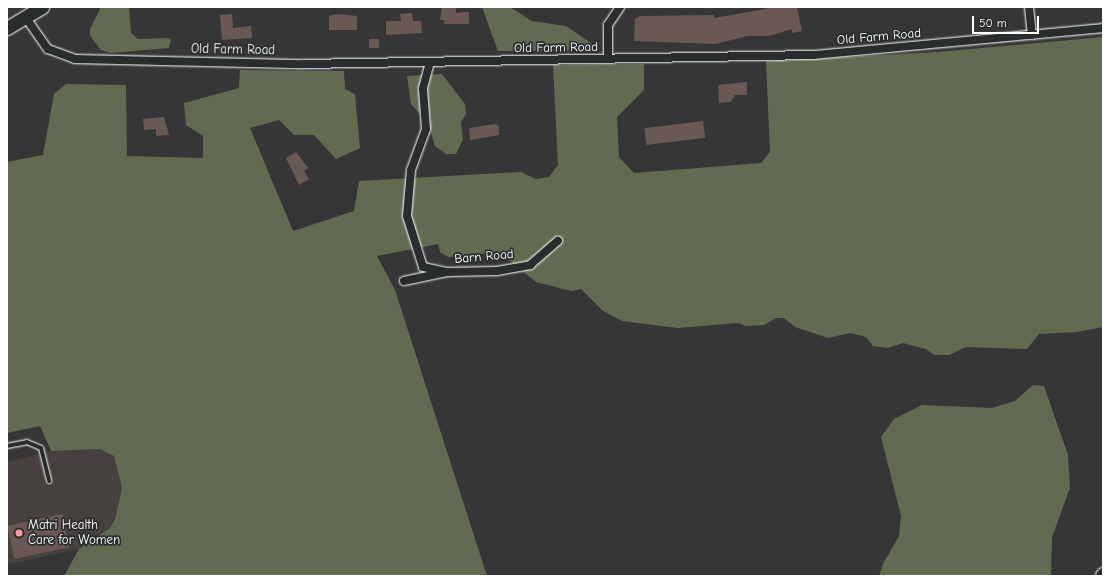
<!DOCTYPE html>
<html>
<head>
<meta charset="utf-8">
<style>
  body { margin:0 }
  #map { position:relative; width:1110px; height:583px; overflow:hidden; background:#373636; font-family:"Comic Neue",sans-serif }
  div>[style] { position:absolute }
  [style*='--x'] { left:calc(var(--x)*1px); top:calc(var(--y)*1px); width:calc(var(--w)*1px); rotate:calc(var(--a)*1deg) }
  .built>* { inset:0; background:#46403f }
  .green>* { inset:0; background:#626b52 }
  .building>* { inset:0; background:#6a5854; transform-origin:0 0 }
  .roads { filter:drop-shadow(0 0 1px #fff) drop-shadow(0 0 1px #fff) }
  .service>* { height:4px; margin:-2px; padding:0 2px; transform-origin:2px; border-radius:2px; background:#2a2d2e }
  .minor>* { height:8px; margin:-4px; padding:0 4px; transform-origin:4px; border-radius:4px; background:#2a2d2e }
  .secondary>* { height:12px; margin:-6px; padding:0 6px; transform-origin:6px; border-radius:6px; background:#2a2d2e }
  .primary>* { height:13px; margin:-6.5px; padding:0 6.5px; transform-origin:6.5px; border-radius:6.5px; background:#2a2d2e }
  .dots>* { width:11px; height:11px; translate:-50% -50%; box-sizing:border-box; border:2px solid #2a2d2e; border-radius:50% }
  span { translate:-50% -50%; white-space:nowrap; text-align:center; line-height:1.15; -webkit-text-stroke:3.5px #2a2d2e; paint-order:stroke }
  .street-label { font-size:13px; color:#fff }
  .poi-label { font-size:13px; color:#fff }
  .left { translate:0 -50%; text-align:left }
  .frame { position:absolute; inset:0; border:8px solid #fff; pointer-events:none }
  .scale { position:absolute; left:972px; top:16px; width:67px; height:18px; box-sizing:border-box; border:2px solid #fff; border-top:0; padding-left:5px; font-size:12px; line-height:14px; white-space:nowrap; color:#fff; -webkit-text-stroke:3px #2a2d2e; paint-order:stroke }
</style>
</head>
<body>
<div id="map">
  <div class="built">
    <i style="clip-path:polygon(100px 449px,114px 456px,122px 488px,115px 519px,110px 528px,79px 549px,8px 564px,7px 462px,51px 451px)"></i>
  </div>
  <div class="green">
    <i style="clip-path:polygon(101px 7px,129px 7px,131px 33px,138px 39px,168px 38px,171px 40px,169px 48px,111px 53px,101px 50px,90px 36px,90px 29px)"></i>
    <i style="clip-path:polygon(482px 7px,510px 7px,532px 21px,566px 26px,594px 45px,594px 50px,498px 51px)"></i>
    <i style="clip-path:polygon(1103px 37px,1103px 327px,1077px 332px,1039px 334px,1027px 349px,966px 347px,949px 355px,934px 355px,926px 349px,903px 343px,888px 348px,873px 346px,866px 337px,850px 333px,828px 338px,795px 327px,784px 318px,776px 318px,764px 325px,746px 326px,738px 323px,678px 328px,622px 321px,603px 311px,581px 289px,571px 291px,536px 282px,509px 260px,493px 253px,448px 257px,440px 252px,438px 244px,377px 256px,395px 290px,487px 576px,64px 576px,79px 549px,110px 528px,115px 519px,122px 488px,114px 456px,100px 449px,51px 451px,40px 426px,7px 433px,7px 162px,43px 155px,54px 94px,66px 84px,126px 85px,127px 156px,203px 158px,203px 136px,186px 125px,184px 103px,239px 88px,240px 70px,344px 71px,345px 89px,355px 94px,360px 148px,336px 159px,314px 135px,294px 135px,279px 120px,250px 128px,293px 231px,354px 211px,359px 181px,521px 172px,536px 179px,549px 177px,558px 165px,553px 65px,644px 64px,644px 90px,617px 117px,619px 157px,634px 173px,761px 163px,770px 152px,766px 61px,938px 52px)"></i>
    <i style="clip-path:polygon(442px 74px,465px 104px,466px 114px,461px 122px,463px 139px,456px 154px,446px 154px,435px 146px,428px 123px,411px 104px,407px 76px)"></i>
    <i style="clip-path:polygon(1033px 385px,1044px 386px,1068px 455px,1070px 488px,1052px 537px,1051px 576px,879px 576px,883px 564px,899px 536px,901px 516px,881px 437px,894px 419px,922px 405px,992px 408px,1015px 401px)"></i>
  </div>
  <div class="building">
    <i style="clip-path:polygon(442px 7px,456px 7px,456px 13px,469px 12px,469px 24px,444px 24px,444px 20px,440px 20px)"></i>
    <i style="clip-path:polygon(776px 7px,797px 7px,802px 31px,792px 33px,792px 29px,769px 36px,748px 36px,715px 44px,634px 41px,635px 19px,640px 16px,714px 15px,714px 18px)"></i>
    <i style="clip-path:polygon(412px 13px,413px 21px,421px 21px,422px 33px,386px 35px,386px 21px,401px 21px,400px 14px)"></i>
    <i style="clip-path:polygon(232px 14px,233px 28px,251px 26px,252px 38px,222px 40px,220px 15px)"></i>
    <i style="clip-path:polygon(338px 14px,357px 16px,357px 30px,329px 30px,329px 16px)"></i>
    <i style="left:369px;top:39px;width:10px;height:9px"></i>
    <i style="clip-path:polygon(747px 82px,747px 95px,735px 95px,731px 102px,719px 103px,718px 85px)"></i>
    <i style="clip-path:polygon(164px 117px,169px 135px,156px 136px,156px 129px,144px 130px,143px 119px)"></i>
    <i style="left:703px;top:121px;width:17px;height:59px;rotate:83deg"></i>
    <i style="clip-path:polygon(495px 124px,499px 126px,499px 135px,470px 140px,469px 128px)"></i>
    <i style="clip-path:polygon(296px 152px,308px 168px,304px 171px,309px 179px,299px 185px,286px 158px)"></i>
    <i style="left:62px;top:514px;width:34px;height:56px;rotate:78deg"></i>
  </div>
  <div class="roads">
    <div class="service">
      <i style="--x:7;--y:446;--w:20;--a:-11"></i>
      <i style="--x:27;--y:442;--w:15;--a:23"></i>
      <i style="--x:41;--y:448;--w:34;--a:76"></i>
    </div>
    <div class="minor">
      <i style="--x:1029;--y:7;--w:28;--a:84"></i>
      <i style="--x:26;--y:18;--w:38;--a:55"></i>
      <i style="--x:48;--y:49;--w:29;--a:20"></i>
      <i style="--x:75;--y:59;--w:228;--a:1.3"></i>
      <i style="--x:303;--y:64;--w:511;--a:-1.01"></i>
      <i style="--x:814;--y:55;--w:290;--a:-5.3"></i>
      <i style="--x:608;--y:59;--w:34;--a:-90"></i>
      <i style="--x:608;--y:25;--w:22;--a:-56"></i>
      <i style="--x:430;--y:62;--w:28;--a:105"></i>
      <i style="--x:423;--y:89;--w:40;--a:85.7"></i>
      <i style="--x:426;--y:129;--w:44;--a:110.1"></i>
      <i style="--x:411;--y:170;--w:46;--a:95"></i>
      <i style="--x:407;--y:216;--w:53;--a:72.6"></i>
      <i style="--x:423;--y:267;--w:25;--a:12"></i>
      <i style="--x:404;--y:281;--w:44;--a:-11.8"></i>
      <i style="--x:447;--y:272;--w:50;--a:-1.1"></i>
      <i style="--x:497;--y:271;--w:34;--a:-10"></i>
      <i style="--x:530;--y:265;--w:37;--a:-41"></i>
    </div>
    <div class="secondary">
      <i style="--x:1102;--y:576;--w:2;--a:-63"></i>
    </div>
    <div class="primary">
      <i style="--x:7;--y:28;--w:41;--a:-31"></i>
    </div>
  </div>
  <div class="dots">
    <i style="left:19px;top:533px;background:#ff9aa2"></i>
  </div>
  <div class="street-label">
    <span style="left:879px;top:37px;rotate:-5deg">Old Farm Road</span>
    <span style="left:556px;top:48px;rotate:-1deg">Old Farm Road</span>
    <span style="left:233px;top:50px;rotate:1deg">Old Farm Road</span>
    <span style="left:484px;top:257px;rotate:-5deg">Barn Road</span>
  </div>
  <div class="poi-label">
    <span class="left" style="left:28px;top:533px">Matri Health<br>Care for Women</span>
  </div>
  <div class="frame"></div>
  <div class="scale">50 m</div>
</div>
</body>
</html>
